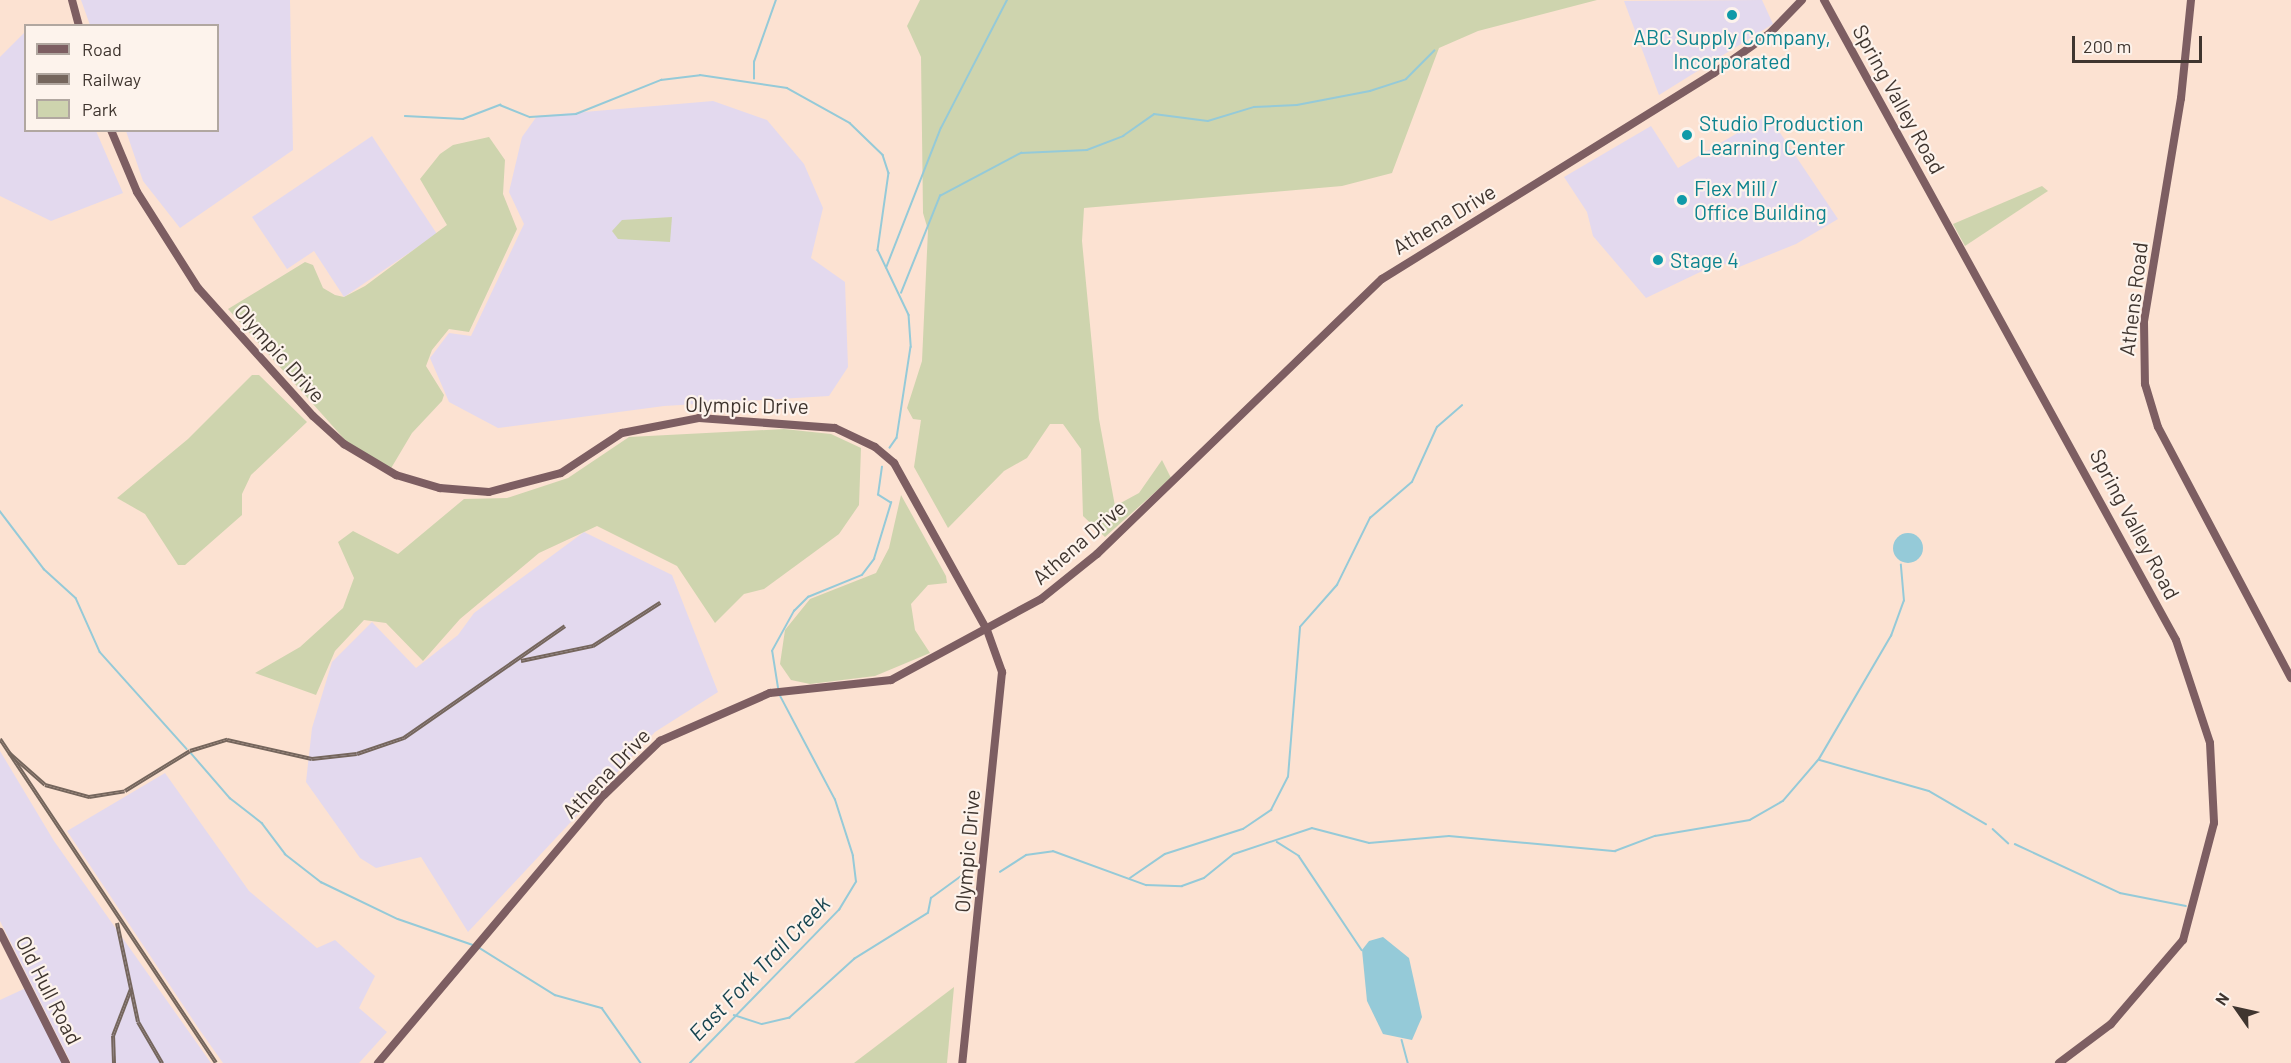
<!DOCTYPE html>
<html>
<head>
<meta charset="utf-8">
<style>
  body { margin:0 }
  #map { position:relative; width:2291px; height:1063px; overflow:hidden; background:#fce2d2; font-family:Barlow,sans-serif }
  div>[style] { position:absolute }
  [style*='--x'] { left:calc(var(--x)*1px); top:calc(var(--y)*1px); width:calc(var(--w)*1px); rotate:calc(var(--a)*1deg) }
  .industrial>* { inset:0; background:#e3d9ee }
  .green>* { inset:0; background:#ced4ae }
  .water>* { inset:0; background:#95cad8 }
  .round { border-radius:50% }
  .stream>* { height:1.5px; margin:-0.75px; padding:0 0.75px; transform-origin:0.75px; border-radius:0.75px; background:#95cad8 }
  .secondary>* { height:8px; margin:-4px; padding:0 4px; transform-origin:4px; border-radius:4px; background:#7d5e62 }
  .rail>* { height:4px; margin-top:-2px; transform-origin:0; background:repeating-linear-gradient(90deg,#fdf3ec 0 4.5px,#75665d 0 9px); box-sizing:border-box; border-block:2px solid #75665d }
  .dots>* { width:16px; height:16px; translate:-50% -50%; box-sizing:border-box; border:3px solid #fdf3ec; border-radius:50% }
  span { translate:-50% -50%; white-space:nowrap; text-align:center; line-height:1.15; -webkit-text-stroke:4.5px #fdf3ec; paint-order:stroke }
  .culture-label { font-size:21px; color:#0d838f }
  .left { translate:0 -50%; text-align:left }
  .street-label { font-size:21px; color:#3f352f }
  .water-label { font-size:22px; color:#164450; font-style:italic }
  .legend { position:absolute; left:24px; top:24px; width:195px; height:108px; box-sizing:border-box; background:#fdf3ec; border:2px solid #b1a7a0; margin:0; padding:8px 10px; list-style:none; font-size:18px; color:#3f352f }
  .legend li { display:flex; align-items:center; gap:12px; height:30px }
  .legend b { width:30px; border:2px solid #b1a7a0 }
  .north { position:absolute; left:2207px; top:979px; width:60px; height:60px; -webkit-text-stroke:4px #fdf3ec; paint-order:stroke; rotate:304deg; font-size:16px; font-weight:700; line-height:24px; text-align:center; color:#3f352f }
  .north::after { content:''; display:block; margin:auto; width:21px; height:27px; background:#3f352f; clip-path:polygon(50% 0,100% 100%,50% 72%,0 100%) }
  .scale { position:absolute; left:2072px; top:36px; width:130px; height:27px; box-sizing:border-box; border:3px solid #3f352f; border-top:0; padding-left:8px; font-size:18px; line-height:21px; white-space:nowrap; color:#3f352f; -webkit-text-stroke:4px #fdf3ec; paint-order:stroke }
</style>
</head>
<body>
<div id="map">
  <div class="industrial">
    <i style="clip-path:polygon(81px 0,290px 0,293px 150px,180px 228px,143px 181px,126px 131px,218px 130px,218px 26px,90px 25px)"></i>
    <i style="clip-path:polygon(1762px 0,1773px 24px,1659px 95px,1624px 1px)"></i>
    <i style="clip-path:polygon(25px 32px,26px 130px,96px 131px,123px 193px,51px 221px,0 196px,0 57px)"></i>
    <i style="clip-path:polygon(713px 101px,767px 120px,804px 164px,823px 208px,811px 258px,845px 282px,848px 367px,829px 396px,664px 406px,498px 428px,449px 402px,430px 358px,449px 333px,471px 336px,524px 224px,509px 192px,522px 137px,537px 116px)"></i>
    <i style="clip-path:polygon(1768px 115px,1838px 219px,1796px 244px,1739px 267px,1719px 263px,1646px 298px,1593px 236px,1587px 212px,1564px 177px,1651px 126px,1678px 168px)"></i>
    <i style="clip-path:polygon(372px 136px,437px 234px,344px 297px,314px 251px,287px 269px,252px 217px)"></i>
    <i style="clip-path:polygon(584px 532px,672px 575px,718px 692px,655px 732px,468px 932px,421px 857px,376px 868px,360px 858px,306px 782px,312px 728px,332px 662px,372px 622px,416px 668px,458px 635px,474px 613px)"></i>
    <i style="clip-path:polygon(0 751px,54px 841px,211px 1063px,71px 1063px,0 921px)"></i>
    <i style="clip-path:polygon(165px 773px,249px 891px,317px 948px,335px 940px,375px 976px,359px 1008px,387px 1032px,359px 1063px,223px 1063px,199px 1029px,67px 831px)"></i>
    <i style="clip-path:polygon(28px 987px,64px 1063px,0 1063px,0 1000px)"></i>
  </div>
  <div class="green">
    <i style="clip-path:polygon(920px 0,1597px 0,1478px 31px,1439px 48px,1392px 173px,1342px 186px,1084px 208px,1082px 241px,1099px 419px,1115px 506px,1139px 493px,1162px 460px,1171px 478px,1105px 537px,1083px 516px,1081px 449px,1063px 424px,1050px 424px,1027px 458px,1004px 471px,948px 528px,914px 467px,921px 420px,913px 419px,907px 408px,922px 361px,928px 230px,923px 213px,921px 57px,907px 26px)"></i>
    <i style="clip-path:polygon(489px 137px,505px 160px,503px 194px,517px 229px,469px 332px,449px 329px,432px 350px,426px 366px,444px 395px,442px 401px,412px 433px,390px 470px,346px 441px,228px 309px,305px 262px,313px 265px,323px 288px,335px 295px,344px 297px,365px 286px,447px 225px,420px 179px,440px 154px,453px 145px)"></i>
    <i style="clip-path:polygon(2042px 186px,2048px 191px,1965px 246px,1953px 224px)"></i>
    <i style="clip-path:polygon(672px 217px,670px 242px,618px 239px,612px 231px,622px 220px)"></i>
    <i style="clip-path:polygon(252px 375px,259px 375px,307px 422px,251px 475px,242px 494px,242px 515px,185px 565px,178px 565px,145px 514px,117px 498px,188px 439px)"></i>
    <i style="clip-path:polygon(784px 429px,831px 434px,861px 448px,859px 505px,839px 534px,764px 589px,744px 594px,715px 623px,677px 566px,597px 526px,539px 553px,460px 619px,423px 661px,386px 623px,364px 620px,335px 651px,316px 695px,255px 673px,300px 647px,343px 608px,354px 578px,338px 542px,353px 531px,398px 554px,464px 499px,507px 498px,568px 478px,629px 437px)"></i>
    <i style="clip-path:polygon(901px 495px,946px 576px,947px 583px,928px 585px,911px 604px,915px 630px,930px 653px,875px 676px,810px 684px,791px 680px,780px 664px,785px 630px,810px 599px,876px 573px,889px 548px)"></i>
    <i style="clip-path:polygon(954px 987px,947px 1063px,854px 1063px)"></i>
  </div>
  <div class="water">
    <i class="round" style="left:1893px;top:533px;width:30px;height:30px"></i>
    <i style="clip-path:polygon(1383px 937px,1409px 958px,1422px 1017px,1412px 1040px,1383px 1034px,1367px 1001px,1362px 950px,1369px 941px)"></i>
  </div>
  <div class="stream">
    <i style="--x:754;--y:79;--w:17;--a:-90"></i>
    <i style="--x:754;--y:62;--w:66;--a:-70.5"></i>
    <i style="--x:405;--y:116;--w:58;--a:3"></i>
    <i style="--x:463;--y:119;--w:40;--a:-21"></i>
    <i style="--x:500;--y:105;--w:32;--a:22"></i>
    <i style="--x:530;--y:117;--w:46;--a:-3.7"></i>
    <i style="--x:576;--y:114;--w:92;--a:-21.8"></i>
    <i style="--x:661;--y:80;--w:39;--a:-7"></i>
    <i style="--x:700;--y:75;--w:88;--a:8.5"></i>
    <i style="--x:787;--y:88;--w:72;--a:29.1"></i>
    <i style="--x:850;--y:123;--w:46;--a:44.1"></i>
    <i style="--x:883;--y:155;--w:19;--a:72"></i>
    <i style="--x:889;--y:173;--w:78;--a:98.1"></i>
    <i style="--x:878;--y:250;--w:72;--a:64.5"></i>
    <i style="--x:909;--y:315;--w:32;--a:86"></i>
    <i style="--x:911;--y:347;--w:92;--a:98.7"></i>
    <i style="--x:897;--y:438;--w:12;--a:125"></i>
    <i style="--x:886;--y:268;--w:150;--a:-68.6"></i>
    <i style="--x:941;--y:128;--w:144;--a:-62.7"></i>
    <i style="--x:901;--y:293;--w:105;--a:-68.1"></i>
    <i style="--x:940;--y:196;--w:92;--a:-28"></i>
    <i style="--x:1021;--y:153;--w:66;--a:-2.6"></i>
    <i style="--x:1087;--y:150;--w:39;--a:-21"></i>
    <i style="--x:1123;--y:136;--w:38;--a:-35"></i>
    <i style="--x:1154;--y:114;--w:54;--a:7.4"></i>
    <i style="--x:1208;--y:121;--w:48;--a:-16.9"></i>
    <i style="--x:1254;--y:107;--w:43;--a:-2.7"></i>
    <i style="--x:1297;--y:105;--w:74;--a:-10.9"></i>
    <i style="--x:1370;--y:91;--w:38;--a:-18"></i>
    <i style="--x:1406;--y:79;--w:40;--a:-45"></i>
    <i style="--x:0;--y:511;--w:73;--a:52.8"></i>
    <i style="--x:44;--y:569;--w:43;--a:42.2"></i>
    <i style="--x:76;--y:598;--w:59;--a:66"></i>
    <i style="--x:100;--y:652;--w:130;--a:48.1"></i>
    <i style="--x:778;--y:688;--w:37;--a:-99"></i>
    <i style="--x:772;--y:651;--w:46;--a:-61.2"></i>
    <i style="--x:794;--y:611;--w:20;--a:-45"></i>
    <i style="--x:808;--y:597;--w:58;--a:-22.2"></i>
    <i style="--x:862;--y:575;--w:20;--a:-53"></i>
    <i style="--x:874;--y:559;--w:59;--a:-73.1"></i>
    <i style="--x:891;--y:503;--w:15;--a:-148"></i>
    <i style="--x:878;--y:495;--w:28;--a:-82"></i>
    <i style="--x:191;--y:753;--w:60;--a:49.1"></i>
    <i style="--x:230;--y:798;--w:41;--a:38"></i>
    <i style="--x:262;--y:823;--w:39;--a:53"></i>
    <i style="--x:285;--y:854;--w:46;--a:37.9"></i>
    <i style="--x:321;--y:882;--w:85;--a:25.7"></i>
    <i style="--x:398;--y:919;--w:79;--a:19.1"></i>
    <i style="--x:1820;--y:760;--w:113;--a:15.9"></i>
    <i style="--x:1929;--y:791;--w:66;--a:30.1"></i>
    <i style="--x:1993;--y:829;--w:21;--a:43"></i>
    <i style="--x:1277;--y:842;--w:26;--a:32"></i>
    <i style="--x:1299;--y:856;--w:113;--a:56.2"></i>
    <i style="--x:2015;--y:844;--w:116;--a:25"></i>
    <i style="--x:2120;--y:893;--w:67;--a:11.1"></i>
    <i style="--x:1000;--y:872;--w:31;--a:-33"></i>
    <i style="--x:1026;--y:855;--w:27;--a:-8"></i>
    <i style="--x:1053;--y:851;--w:99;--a:20.1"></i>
    <i style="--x:1146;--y:885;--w:36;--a:2"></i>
    <i style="--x:1182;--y:886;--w:23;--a:-20"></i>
    <i style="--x:1204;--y:878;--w:38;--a:-39"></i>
    <i style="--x:1234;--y:854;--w:82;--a:-18.4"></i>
    <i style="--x:1312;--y:828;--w:59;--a:14.7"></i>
    <i style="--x:1369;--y:843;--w:80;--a:-5"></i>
    <i style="--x:1449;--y:836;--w:167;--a:5.2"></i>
    <i style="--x:1615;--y:851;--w:43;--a:-20.6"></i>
    <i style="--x:1655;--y:836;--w:96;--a:-9.6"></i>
    <i style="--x:1750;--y:820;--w:38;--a:-30"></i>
    <i style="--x:1783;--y:801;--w:55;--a:-49.4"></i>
    <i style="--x:1819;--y:759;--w:143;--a:-59.7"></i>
    <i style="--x:1891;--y:636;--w:37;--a:-70"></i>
    <i style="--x:1904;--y:601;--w:36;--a:-95"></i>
    <i style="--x:1130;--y:878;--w:42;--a:-34.4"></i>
    <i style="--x:1165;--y:854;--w:82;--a:-17.8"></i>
    <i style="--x:1243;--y:829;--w:34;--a:-34"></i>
    <i style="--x:1271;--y:810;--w:37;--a:-63"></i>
    <i style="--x:1288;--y:777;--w:150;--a:-85.4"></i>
    <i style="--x:1300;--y:627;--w:56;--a:-48.6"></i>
    <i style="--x:1337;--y:585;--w:75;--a:-63.8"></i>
    <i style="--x:1370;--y:518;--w:55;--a:-40.6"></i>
    <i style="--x:1412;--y:482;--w:60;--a:-65.6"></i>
    <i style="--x:1437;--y:427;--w:33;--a:-41"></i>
    <i style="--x:478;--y:947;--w:91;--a:31.9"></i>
    <i style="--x:555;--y:995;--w:49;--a:15.5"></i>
    <i style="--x:602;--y:1008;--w:67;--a:54.7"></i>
    <i style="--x:734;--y:1015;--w:29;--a:18"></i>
    <i style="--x:762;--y:1024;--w:28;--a:-13"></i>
    <i style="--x:789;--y:1018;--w:88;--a:-42.2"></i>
    <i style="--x:854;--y:959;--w:87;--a:-31.9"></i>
    <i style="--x:928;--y:913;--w:15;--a:-79"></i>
    <i style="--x:931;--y:898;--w:41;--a:-36"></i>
    <i style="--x:1402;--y:1040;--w:24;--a:75"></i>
    <i style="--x:690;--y:1063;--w:214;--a:-45.8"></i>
    <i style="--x:839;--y:910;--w:33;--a:-59"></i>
    <i style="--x:856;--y:882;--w:26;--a:-97"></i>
    <i style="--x:853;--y:856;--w:59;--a:-107.8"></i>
    <i style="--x:835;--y:800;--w:118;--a:-117.9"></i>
  </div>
  <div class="secondary">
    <i style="--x:72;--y:0;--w:27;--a:75"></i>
    <i style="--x:1824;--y:0;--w:730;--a:61.19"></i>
    <i style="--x:2176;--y:640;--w:108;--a:71.7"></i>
    <i style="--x:2210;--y:743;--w:80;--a:87.1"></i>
    <i style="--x:2214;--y:823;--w:121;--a:104.8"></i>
    <i style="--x:2183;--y:940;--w:111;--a:130.6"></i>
    <i style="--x:2111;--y:1024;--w:65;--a:143.1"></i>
    <i style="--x:2191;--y:0;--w:99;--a:95.8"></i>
    <i style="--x:2181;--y:98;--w:227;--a:99.4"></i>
    <i style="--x:2144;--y:322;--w:62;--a:89.1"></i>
    <i style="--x:2145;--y:384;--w:45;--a:73.2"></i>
    <i style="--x:2158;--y:427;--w:284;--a:62.1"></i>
    <i style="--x:111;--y:130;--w:67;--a:67.2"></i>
    <i style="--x:137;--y:192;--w:114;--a:57.6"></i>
    <i style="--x:198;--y:288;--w:172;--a:48.1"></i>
    <i style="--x:313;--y:416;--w:42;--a:42.1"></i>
    <i style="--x:344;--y:444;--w:61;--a:30.8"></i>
    <i style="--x:396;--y:475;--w:46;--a:16.5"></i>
    <i style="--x:440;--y:488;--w:49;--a:4.7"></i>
    <i style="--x:489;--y:492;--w:74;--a:-14.8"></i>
    <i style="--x:561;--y:473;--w:73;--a:-33.3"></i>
    <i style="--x:622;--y:433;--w:78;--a:-11"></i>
    <i style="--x:699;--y:418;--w:136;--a:4.2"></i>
    <i style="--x:835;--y:428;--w:44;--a:25.4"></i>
    <i style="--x:875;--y:447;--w:25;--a:40"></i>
    <i style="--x:894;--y:463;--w:191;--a:60.9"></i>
    <i style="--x:987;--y:630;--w:45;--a:70.3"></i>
    <i style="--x:1002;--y:672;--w:393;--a:95.8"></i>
    <i style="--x:0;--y:932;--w:147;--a:63.3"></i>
    <i style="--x:378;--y:1063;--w:351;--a:-49.9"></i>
    <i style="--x:604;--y:795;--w:78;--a:-44"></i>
    <i style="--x:660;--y:741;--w:120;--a:-23.6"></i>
    <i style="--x:770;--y:693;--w:122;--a:-6.1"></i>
    <i style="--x:891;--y:680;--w:170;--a:-28.4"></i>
    <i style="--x:1041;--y:599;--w:72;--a:-38.8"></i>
    <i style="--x:1097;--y:554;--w:396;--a:-44"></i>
    <i style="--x:1382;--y:279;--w:391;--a:-31.8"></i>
    <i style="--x:1714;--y:73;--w:69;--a:-35.5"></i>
    <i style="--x:1770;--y:33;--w:46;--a:-45.9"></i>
  </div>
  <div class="rail">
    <i style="--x:521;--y:661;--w:74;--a:-11.8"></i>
    <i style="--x:593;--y:646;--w:80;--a:-32.7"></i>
    <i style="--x:0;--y:739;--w:389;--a:56.3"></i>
    <i style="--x:9;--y:753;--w:48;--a:41.6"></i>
    <i style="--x:45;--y:785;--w:46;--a:15.3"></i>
    <i style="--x:89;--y:797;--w:36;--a:-9"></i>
    <i style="--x:125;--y:791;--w:76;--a:-31.6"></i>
    <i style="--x:190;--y:751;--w:39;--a:-17"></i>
    <i style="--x:227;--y:740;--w:87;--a:12.6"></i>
    <i style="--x:312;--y:759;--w:45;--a:-6.3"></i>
    <i style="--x:357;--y:754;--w:50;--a:-18.8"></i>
    <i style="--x:404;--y:738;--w:196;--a:-34.8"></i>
    <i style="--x:117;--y:923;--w:101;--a:78"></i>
    <i style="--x:138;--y:1022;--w:48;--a:59.7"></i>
    <i style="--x:114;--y:1063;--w:27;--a:-92"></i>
    <i style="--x:113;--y:1036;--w:50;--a:-69"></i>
  </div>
  <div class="dots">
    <i style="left:1732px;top:15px;background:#0f9aa8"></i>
    <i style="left:1687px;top:135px;background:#0f9aa8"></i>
    <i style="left:1682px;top:200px;background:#0f9aa8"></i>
    <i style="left:1658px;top:260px;background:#0f9aa8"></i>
  </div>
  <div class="culture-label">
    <span style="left:1732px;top:49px">ABC Supply Company,<br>Incorporated</span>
    <span class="left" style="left:1699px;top:135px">Studio Production<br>Learning Center</span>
    <span class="left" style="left:1694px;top:200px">Flex Mill /<br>Office Building</span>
    <span class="left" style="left:1670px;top:260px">Stage 4</span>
  </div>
  <div class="street-label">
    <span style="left:1899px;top:99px;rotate:61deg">Spring Valley Road</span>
    <span style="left:1444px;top:219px;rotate:-31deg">Athena Drive</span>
    <span style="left:2133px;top:299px;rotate:-83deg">Athens Road</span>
    <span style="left:280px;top:353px;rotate:48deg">Olympic Drive</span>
    <span style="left:747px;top:405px;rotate:1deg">Olympic Drive</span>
    <span style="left:2135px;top:524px;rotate:62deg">Spring Valley Road</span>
    <span style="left:1079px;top:542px;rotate:-41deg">Athena Drive</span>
    <span style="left:606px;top:773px;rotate:-46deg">Athena Drive</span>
    <span style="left:967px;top:851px;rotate:-85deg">Olympic Drive</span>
    <span style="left:49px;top:990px;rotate:63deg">Old Hull Road</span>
  </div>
  <div class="water-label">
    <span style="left:759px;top:968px;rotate:-46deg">East Fork Trail Creek</span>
  </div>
  <ul class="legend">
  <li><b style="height:8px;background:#7d5e62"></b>Road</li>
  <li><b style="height:8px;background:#75665d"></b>Railway</li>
  <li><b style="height:16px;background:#ced4ae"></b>Park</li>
  </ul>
  <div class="north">N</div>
  <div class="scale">200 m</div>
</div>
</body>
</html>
